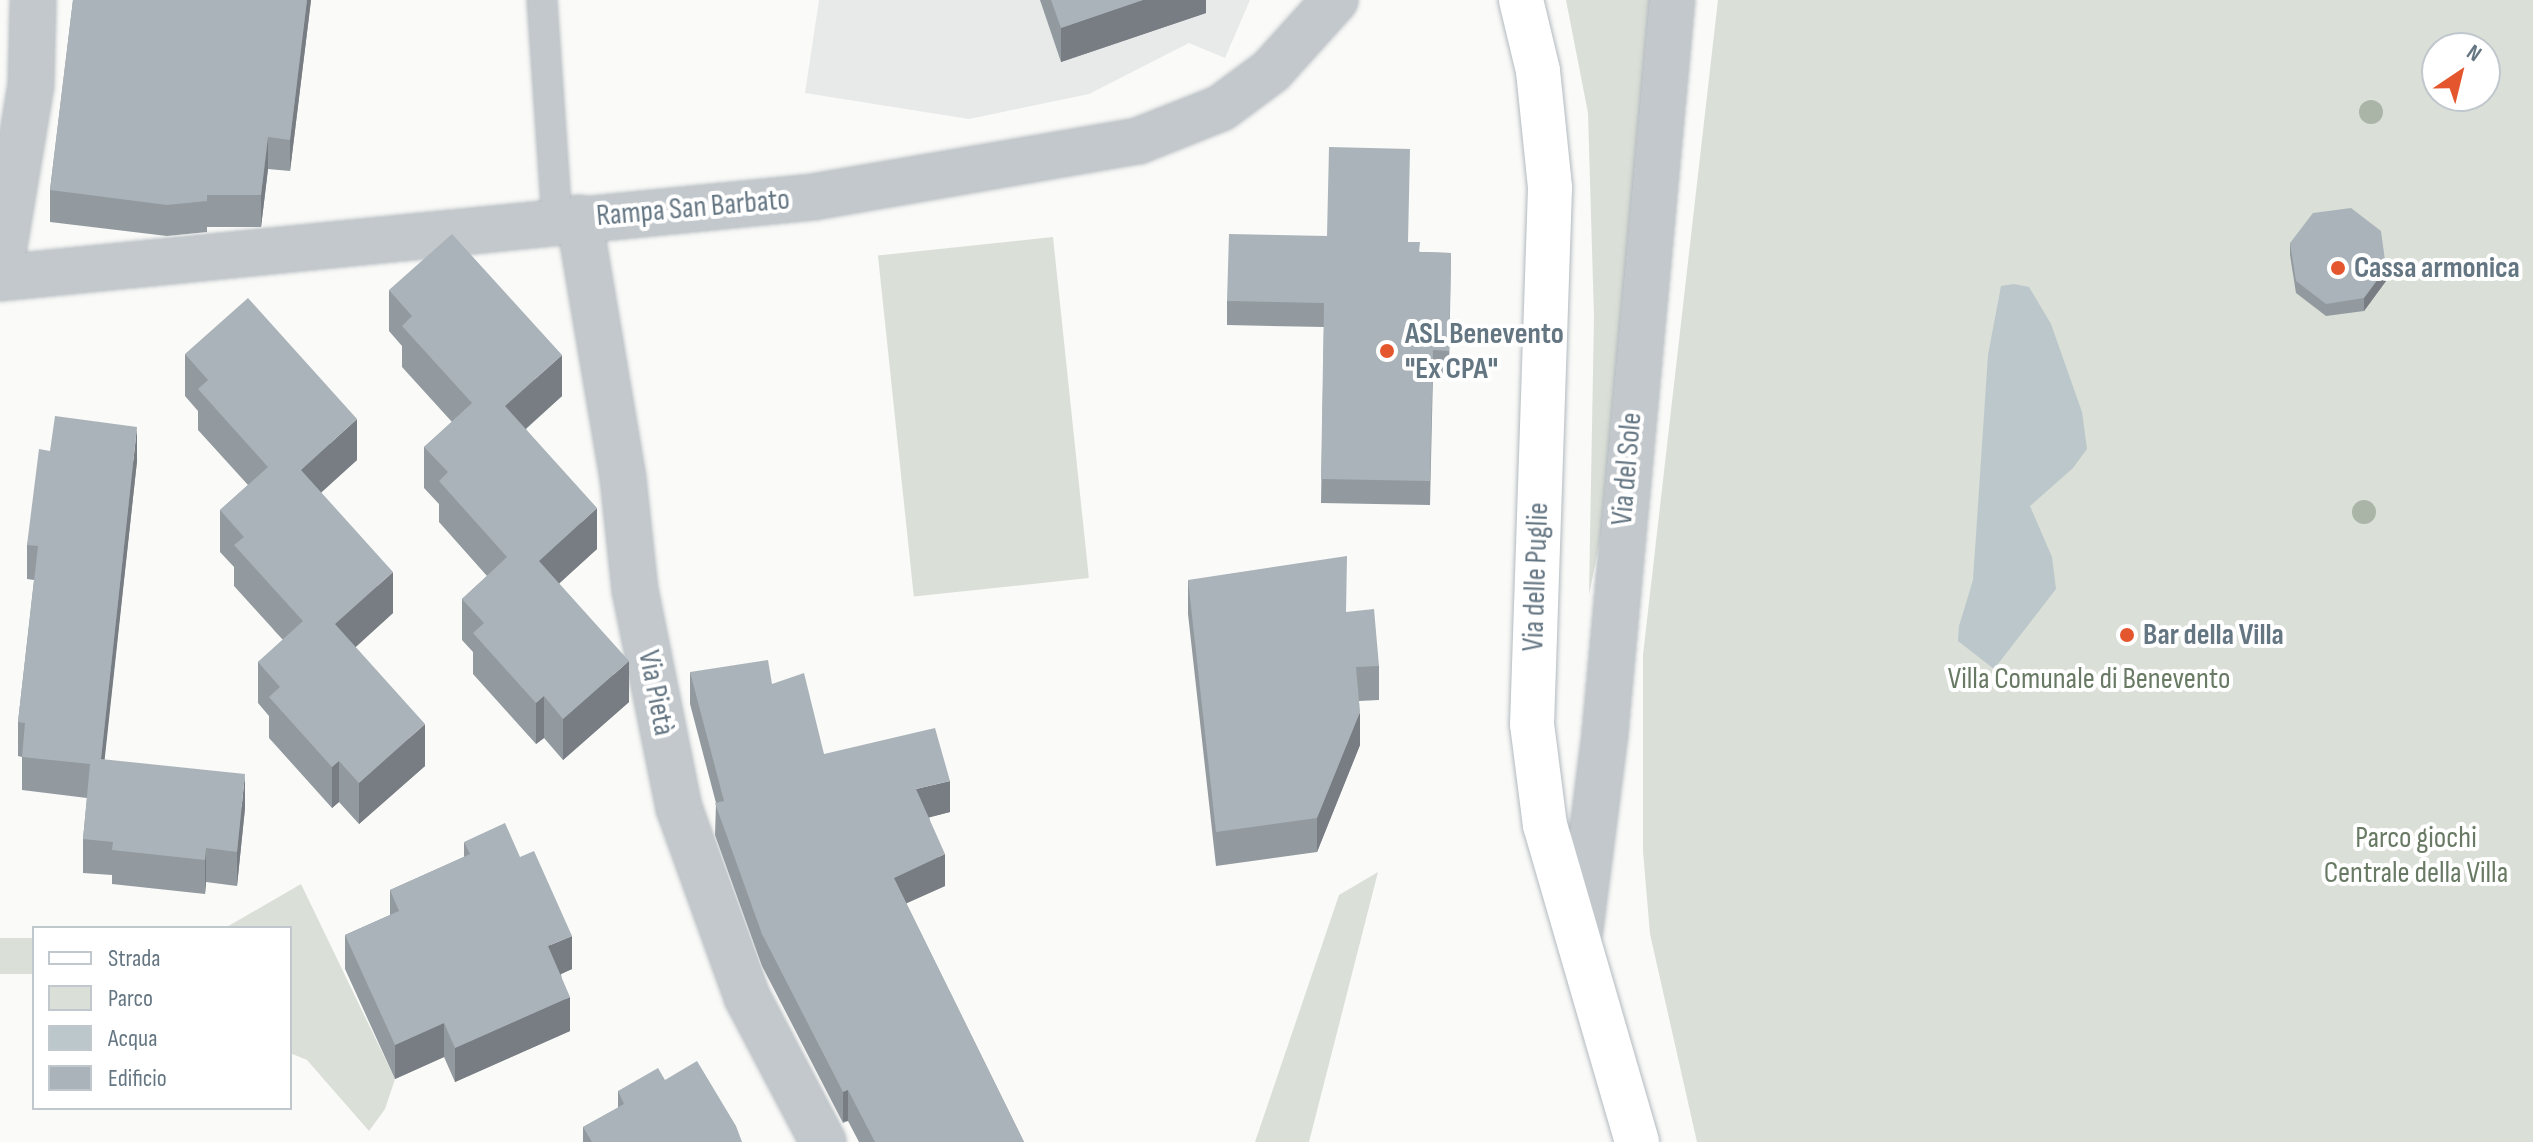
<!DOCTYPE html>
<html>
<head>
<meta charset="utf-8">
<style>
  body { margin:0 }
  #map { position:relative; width:2533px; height:1142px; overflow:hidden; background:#fafaf8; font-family:"Sofia Sans Condensed",sans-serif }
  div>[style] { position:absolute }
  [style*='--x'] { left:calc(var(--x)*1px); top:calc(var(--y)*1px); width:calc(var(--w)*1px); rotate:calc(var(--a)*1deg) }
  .built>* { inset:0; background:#e8e9e9 }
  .green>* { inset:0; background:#dadfd7; transform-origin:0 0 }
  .water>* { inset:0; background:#bbc7cb }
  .roads { filter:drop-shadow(0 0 2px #b3babf) drop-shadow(0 0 2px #b3babf) }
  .lane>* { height:28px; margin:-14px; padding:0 14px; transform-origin:14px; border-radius:14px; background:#c3c8cc }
  .street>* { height:44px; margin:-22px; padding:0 22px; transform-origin:22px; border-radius:22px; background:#c3c8cc }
  .secondary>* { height:44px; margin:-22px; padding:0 22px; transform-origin:22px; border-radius:22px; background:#fff }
  .trees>* { width:24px; height:24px; margin:-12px; border-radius:50%; background:#aab4a7 }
  .wall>* { inset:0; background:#929a9f }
  .shaded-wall>* { inset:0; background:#777d82; transform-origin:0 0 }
  .building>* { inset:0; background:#aab3b9 }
  .dots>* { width:22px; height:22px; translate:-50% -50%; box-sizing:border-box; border:4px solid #fff; border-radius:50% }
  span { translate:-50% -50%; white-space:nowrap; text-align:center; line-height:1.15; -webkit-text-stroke:8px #fff; paint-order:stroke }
  .street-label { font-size:30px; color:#657683 }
  .poi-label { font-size:30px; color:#657683; font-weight:700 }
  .left { translate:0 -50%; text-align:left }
  .park-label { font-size:30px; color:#687a64 }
  .legend { position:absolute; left:32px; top:926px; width:260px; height:184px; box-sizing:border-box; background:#fff; border:2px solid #c1c8cd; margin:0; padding:10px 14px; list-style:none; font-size:24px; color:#657683 }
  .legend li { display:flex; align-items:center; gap:16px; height:40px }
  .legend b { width:40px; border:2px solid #c1c8cd }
  .north { position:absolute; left:2421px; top:32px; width:80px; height:80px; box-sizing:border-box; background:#fff; border:2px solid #c1c8cd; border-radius:50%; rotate:35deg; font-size:22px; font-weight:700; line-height:32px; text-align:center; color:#657683 }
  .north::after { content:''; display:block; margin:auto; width:28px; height:36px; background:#e4572e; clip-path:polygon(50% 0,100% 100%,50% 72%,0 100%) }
</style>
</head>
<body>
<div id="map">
  <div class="built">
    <i style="clip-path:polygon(819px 0,1250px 0,1225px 58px,1189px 43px,1089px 94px,969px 119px,805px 93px)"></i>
  </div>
  <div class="green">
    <i style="clip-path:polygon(1566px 0,1656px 0,1614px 470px,1589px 595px,1594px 316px,1588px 113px)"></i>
    <i style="clip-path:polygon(evenodd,1718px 0,2533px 0,2533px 1142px,1697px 1142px,1650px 934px,1643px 851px,1643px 655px,1718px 0,2437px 48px,2485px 48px,2485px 96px,2437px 96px,2437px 48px)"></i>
    <i style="left:1053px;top:237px;width:343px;height:176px;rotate:84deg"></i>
    <i style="clip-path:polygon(1378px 872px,1309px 1142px,1255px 1142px,1339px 895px)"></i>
    <i style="clip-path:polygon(301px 884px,395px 1079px,385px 1109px,369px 1131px,307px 1060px,290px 1053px,290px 928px,225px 928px)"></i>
    <i style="left:0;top:938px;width:34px;height:36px"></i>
  </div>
  <div class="water">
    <i style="clip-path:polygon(2014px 284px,2029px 287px,2051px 324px,2082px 412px,2087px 449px,2073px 468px,2030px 506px,2052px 557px,2056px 589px,1994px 669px,1958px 641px,1959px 626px,1973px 580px,1988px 355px,2001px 286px)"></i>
  </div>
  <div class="roads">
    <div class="lane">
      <i style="--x:542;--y:0;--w:221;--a:86.1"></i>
    </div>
    <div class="street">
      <i style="--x:579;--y:218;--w:264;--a:80.4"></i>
      <i style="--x:623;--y:478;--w:113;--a:83.9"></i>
      <i style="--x:635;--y:590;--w:222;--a:78.6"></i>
      <i style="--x:679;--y:808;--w:201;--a:70.2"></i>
      <i style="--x:747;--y:997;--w:164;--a:62.3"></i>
      <i style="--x:0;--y:270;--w:189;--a:-80.5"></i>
      <i style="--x:31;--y:84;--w:84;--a:-88.6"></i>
      <i style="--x:0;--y:278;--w:817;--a:-5.69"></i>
      <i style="--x:813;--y:197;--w:330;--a:-9.8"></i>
      <i style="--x:1138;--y:141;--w:89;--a:-21.7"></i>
      <i style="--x:1221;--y:108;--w:62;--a:-36.5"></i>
      <i style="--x:1271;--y:71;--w:96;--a:-48"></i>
      <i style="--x:1579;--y:937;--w:206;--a:-82.7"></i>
      <i style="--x:1605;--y:733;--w:736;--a:-84.78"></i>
    </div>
    <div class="secondary">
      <i style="--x:1521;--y:0;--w:73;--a:76.5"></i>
      <i style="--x:1538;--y:71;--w:118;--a:84.1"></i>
      <i style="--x:1550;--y:188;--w:536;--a:91.92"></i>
      <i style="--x:1532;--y:724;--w:102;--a:82.7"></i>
      <i style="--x:1545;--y:825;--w:330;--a:73.8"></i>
    </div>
  </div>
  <div class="trees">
    <i style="left:2371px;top:112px"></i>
    <i style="left:2364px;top:512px"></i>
  </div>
  <div class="wall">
    <i style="clip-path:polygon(73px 0,311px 0,290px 171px,268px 169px,261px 227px,207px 227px,207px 232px,167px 236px,50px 222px,50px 190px)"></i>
    <i style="clip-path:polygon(1040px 0,1206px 0,1206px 13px,1061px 62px)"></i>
    <i style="clip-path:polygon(1327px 236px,1409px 242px,1420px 252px,1451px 253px,1449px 375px,1433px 375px,1430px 505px,1321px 503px,1324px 327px,1227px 325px,1227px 301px)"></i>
    <i style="clip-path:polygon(2290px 243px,2386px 281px,2364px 311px,2326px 316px,2296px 293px,2290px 255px)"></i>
    <i style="clip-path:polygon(389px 290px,562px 396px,526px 429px,597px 549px,559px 583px,629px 702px,563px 760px,544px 738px,536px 744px,473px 674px,473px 652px,462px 640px,462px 599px,487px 576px,439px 522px,439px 504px,424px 488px,424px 447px,452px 422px,402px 367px,402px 346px,389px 331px)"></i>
    <i style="clip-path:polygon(185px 354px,357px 460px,321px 492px,393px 613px,355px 647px,425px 766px,359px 824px,339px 802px,332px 808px,269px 738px,269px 716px,258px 703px,258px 662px,283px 640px,234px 586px,234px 567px,220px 552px,220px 510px,248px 485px,198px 430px,198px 411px,185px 396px)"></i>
    <i style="clip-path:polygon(50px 451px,137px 461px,104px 760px,245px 808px,237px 886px,206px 882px,205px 894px,112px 884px,112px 875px,83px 873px,83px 839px,87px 798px,22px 790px,22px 757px,18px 756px,18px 722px,34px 580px,27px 579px,27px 545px)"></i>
    <i style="clip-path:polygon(1188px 580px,1346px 612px,1379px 666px,1379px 700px,1359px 701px,1360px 745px,1317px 852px,1216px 866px,1188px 614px)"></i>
    <i style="clip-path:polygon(690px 672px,772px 684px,824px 754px,950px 812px,929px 817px,945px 886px,906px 903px,1024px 1142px,859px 1142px,848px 1121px,843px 1123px,762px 966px,715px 835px,716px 803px,690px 704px)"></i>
    <i style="clip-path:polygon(464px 842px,572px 969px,561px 974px,570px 1031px,455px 1082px,444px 1057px,395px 1079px,345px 969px,345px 935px,390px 915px,390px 890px,464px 857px)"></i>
    <i style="clip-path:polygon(665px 1080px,742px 1142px,583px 1142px,583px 1127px,618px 1108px,618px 1091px)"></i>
  </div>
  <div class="shaded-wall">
    <i style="clip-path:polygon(307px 0,311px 0,290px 171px,290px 140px)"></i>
    <i style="clip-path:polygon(1143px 0,1206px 0,1206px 13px,1061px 62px,1061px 28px)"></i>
    <i style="clip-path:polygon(268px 137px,268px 169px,261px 227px,261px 195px)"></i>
    <i style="clip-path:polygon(2386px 268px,2386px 281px,2364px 311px,2364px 298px)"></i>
    <i style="clip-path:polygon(562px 355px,562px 396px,505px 447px,505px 406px)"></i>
    <i style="clip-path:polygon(357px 419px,357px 460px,301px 511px,301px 470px)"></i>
    <i style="clip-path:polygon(137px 427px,137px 461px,101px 793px,101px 759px)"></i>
    <i style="clip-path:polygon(597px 508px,597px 549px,539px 602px,539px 561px)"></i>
    <i style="clip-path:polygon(393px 572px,393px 613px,335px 666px,335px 624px)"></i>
    <i style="clip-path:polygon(629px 661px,629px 702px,563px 760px,563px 719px)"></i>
    <i style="clip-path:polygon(544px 696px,544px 738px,536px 744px,536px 703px)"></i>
    <i style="clip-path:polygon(1360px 712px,1360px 745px,1317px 852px,1317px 818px)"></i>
    <i style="clip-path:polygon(425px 724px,425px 766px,359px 824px,359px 783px)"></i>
    <i style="clip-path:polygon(339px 761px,339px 802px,332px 808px,332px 767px)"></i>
    <i style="clip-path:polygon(245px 774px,245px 808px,237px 886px,237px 852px)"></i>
    <i style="clip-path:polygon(950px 781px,950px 812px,916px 821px,916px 789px)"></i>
    <i style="clip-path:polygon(206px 848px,206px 882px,205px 894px,205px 860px)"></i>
    <i style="clip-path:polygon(945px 854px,945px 886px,894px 909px,894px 878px)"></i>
    <i style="clip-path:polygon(572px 936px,572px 969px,548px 980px,548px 946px)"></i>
    <i style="clip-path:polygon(570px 997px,570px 1031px,455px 1082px,455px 1048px)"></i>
    <i style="clip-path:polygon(444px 1023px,444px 1057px,395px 1079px,395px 1045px)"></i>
    <i style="left:848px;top:1090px;width:31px;height:5px;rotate:90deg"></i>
  </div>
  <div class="building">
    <i style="clip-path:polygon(73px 0,307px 0,290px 140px,268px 137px,261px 195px,207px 195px,207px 201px,167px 205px,50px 190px)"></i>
    <i style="clip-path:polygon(1051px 0,1143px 0,1061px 28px)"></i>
    <i style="clip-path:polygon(1329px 147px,1410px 149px,1408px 242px,1420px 242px,1419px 252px,1451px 253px,1449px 351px,1433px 350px,1430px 481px,1321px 479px,1324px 303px,1227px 301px,1229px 234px,1327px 236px)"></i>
    <i style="clip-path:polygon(2351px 208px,2381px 231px,2386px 268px,2364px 298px,2326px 304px,2296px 281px,2290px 243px,2313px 213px)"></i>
    <i style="clip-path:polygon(452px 234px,562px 355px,505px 406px,597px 508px,539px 561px,629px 661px,563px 719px,544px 696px,536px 703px,473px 633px,484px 623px,462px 599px,507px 557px,439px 481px,448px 472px,424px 447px,472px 403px,402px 326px,412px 316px,389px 290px)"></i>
    <i style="clip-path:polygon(248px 298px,357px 419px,301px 470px,393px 572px,335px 624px,425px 724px,359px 783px,339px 761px,332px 767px,269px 697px,280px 687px,258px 662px,303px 621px,234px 545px,244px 537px,220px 510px,268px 467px,198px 389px,208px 380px,185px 354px)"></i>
    <i style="clip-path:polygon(55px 416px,137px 427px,101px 759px,245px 774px,237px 852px,206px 848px,205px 860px,112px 850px,113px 842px,83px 839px,90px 764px,22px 757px,25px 723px,18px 722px,38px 546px,27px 545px,39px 449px,50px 451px)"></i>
    <i style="clip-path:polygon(1347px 556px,1346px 612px,1374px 609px,1379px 666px,1356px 667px,1360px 712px,1317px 818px,1216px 832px,1188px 580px)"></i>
    <i style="clip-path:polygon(768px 660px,772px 684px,804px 673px,824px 754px,935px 728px,950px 781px,916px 789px,945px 854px,894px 878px,1024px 1142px,875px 1142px,848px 1090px,843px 1092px,762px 934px,715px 803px,724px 801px,690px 672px)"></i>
    <i style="clip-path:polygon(505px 823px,520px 857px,534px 851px,572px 936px,548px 946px,570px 997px,455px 1048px,444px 1023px,395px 1045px,345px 935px,399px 911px,390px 890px,470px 854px,464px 842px)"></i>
    <i style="clip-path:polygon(697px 1061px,736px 1126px,742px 1142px,592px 1142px,583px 1127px,624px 1104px,618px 1091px,658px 1068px,665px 1080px)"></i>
  </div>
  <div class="dots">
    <i style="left:2338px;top:268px;background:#e4572e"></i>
    <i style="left:1387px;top:351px;background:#e4572e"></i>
    <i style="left:2127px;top:635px;background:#e4572e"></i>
  </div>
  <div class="street-label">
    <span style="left:693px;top:208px;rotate:-5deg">Rampa San Barbato</span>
    <span style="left:1627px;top:469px;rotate:-85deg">Via del Sole</span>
    <span style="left:1536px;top:577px;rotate:-88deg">Via delle Puglie</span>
    <span style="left:656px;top:693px;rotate:79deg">Via Pietà</span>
  </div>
  <div class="poi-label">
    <span class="left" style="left:2354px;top:268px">Cassa armonica</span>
    <span class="left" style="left:1405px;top:351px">ASL Benevento<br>"Ex CPA"</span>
    <span class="left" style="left:2143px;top:635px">Bar della Villa</span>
  </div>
  <div class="park-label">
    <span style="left:2089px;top:679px">Villa Comunale di Benevento</span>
    <span style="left:2416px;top:855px">Parco giochi<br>Centrale della Villa</span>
  </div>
  <ul class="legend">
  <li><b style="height:10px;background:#fff"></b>Strada</li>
  <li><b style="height:22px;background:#dadfd7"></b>Parco</li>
  <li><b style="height:22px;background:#bbc7cb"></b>Acqua</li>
  <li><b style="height:22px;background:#aab3b9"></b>Edificio</li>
  </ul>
  <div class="north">N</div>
</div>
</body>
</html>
